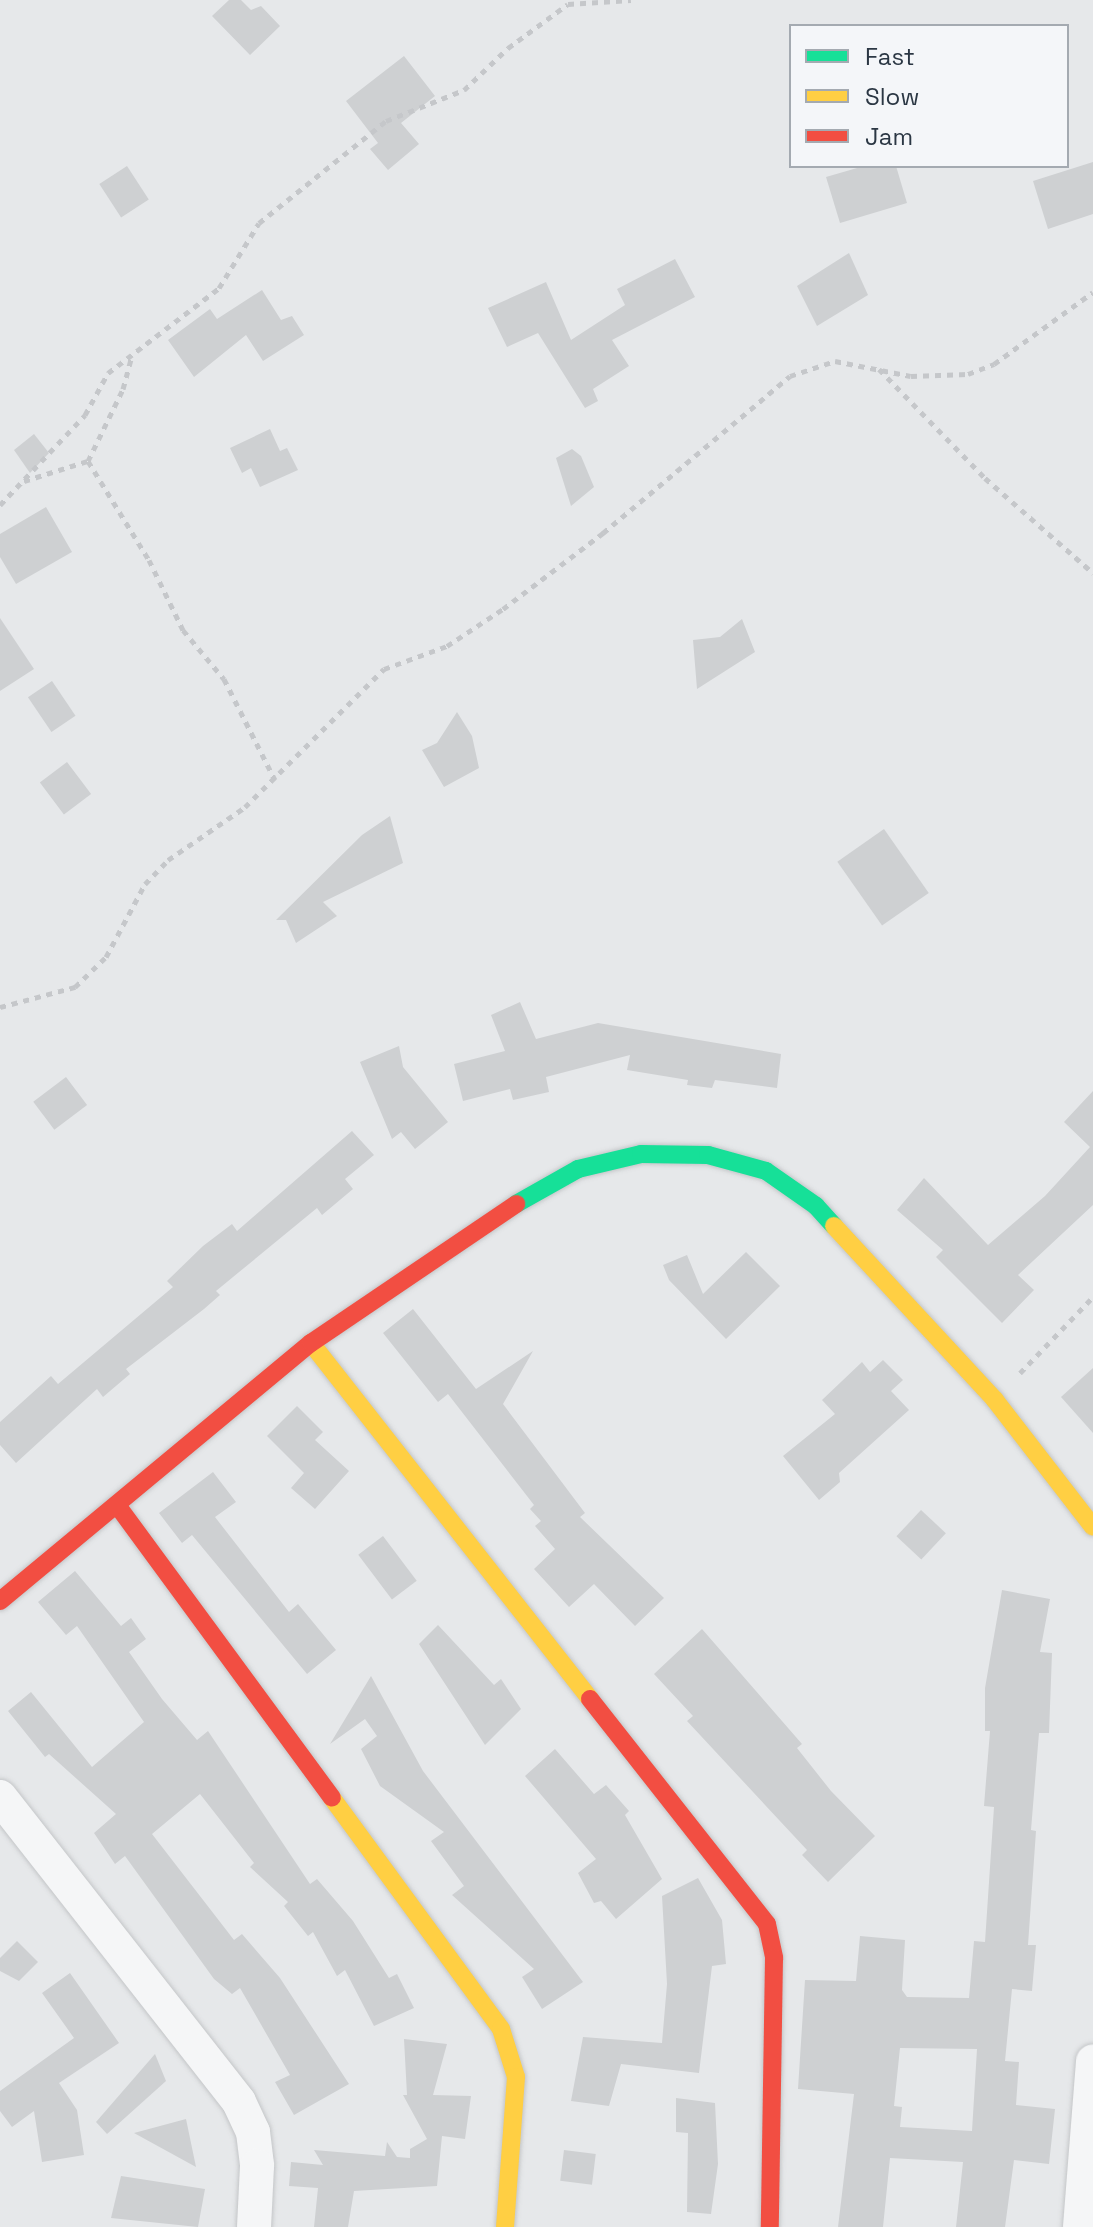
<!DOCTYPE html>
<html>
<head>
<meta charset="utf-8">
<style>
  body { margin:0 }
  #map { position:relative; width:1093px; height:2227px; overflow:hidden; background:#e6e8ea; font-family:"Space Grotesk",sans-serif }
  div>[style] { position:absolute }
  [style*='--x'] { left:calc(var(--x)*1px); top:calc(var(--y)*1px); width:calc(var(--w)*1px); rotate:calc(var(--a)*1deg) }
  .building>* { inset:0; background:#ced0d2; transform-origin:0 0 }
  .path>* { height:5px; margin-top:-2.5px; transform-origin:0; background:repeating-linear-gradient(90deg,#c5c7ca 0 6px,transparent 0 12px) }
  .roads { filter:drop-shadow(0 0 2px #c4c6c8) drop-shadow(0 0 2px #c4c6c8) }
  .street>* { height:34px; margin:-17px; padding:0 17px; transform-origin:17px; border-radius:17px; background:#f5f6f7 }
  .fast>* { height:18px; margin:-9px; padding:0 9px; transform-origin:9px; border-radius:9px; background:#16e098 }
  .slow>* { height:18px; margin:-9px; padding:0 9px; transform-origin:9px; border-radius:9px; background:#ffcf43 }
  .jam>* { height:18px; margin:-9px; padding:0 9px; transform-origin:9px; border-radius:9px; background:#f24e42 }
  span { translate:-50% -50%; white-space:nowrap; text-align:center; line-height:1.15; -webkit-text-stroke:8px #f4f6f9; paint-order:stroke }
  .legend { position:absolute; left:789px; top:24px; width:280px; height:144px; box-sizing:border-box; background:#f4f6f9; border:2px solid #a4aab1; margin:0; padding:10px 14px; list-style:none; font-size:24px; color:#2b3744 }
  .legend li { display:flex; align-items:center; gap:16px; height:40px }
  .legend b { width:40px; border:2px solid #a4aab1 }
</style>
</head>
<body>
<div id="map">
  <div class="building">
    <i style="clip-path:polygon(229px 0,241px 0,251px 10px,261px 6px,280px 26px,250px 55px,212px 16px)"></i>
    <i style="clip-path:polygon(404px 56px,435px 96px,401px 123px,419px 144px,388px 170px,370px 149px,378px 143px,346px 101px)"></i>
    <i style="clip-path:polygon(1093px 162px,1093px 214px,1048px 229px,1033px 181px)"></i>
    <i style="left:127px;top:166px;width:40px;height:33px;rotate:57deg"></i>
    <i style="clip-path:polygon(864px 166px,896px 166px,907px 203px,840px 223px,826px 177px)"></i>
    <i style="clip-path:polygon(849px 253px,868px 295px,817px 326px,797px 286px)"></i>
    <i style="clip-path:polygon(675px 259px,695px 297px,612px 340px,629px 366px,593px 389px,598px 401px,585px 408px,538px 333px,507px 347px,488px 308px,546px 282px,571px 340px,625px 305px,617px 289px)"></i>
    <i style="clip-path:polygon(262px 290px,281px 320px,292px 316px,304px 335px,263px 361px,246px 335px,194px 377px,168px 340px,210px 309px,217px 319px)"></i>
    <i style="clip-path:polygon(270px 429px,280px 451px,287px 448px,298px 470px,260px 487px,251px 468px,242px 473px,230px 448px)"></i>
    <i style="clip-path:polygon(34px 434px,49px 453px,30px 473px,14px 450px)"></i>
    <i style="clip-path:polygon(572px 449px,581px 456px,594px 487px,571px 506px,556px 458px)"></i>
    <i style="clip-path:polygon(46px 507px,72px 552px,16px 584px,0 557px,0 534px)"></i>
    <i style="clip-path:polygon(0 618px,34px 669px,0 691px)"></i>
    <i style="clip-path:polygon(742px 619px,755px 652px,697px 689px,693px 640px,720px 637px)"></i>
    <i style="left:52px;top:681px;width:42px;height:29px;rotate:56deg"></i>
    <i style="clip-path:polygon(457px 712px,472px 736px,479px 768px,444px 787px,422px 750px,437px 743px)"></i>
    <i style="left:67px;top:762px;width:40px;height:34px;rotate:53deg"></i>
    <i style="clip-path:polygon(390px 816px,403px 863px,323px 902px,337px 916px,296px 943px,286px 920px,276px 920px,362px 835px)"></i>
    <i style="left:884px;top:829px;width:78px;height:57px;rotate:55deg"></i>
    <i style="clip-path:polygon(520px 1002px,536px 1039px,598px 1023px,781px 1054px,777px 1088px,715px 1080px,712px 1088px,687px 1085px,688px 1080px,627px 1070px,630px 1055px,546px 1077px,549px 1092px,513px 1100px,510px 1089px,463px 1101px,454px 1064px,505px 1051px,491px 1015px)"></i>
    <i style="clip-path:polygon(399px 1046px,403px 1067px,448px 1122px,415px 1149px,401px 1132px,392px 1139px,360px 1062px)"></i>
    <i style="left:66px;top:1077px;width:35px;height:41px;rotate:53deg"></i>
    <i style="clip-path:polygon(1093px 1091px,1093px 1205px,1018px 1275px,1034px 1290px,1002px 1323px,936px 1257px,943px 1250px,897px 1210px,924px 1178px,988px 1245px,1045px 1196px,1090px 1147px,1064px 1122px)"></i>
    <i style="clip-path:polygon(352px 1131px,374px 1155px,345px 1179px,353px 1189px,322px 1215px,317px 1208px,216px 1291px,220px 1295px,204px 1309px,126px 1369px,130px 1374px,103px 1397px,97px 1389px,16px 1463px,0 1445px,0 1422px,51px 1376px,58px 1384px,173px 1287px,167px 1281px,203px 1246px,232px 1224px,237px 1231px)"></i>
    <i style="clip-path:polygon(746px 1252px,780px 1286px,726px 1339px,669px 1280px,663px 1265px,687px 1255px,703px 1294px)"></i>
    <i style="clip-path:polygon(413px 1309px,476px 1389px,533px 1351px,503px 1404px,585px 1513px,580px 1517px,664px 1598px,635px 1626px,594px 1584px,569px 1607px,534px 1569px,555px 1549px,535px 1526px,541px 1521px,530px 1509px,534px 1505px,448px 1394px,438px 1402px,383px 1333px)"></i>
    <i style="clip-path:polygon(883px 1360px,903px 1380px,891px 1391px,909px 1410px,839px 1473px,840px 1482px,819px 1500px,783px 1456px,835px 1414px,822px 1400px,862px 1362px,870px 1372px)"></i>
    <i style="clip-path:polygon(1093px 1368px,1093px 1433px,1061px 1397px)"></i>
    <i style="clip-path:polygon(297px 1406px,323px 1432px,315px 1440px,349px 1471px,315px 1509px,291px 1488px,304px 1473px,267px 1436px)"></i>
    <i style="clip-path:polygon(213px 1472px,236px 1502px,215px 1517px,289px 1612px,298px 1604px,336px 1650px,307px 1674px,192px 1535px,182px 1543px,159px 1513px)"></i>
    <i style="left:921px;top:1510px;width:34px;height:36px;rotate:43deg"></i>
    <i style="left:383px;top:1536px;width:56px;height:31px;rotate:53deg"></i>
    <i style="clip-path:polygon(75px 1571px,121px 1626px,131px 1618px,146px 1639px,129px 1652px,162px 1699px,197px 1740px,208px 1731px,310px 1884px,317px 1879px,353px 1921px,389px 1978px,397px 1974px,414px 2008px,374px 2026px,345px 1970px,337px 1976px,313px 1932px,308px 1936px,284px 1906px,288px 1902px,250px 1867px,254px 1863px,200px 1794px,152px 1834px,234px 1940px,242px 1934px,280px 1978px,349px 2084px,294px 2115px,275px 2082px,290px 2075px,240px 1988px,232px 1994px,214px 1979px,125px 1856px,115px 1864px,94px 1833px,116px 1814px,49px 1754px,45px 1757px,8px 1711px,31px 1692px,92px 1767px,144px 1722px,77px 1626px,66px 1635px,38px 1602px)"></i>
    <i style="clip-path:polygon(evenodd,1002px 1590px,1050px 1599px,1040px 1652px,1052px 1653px,1049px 1733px,1039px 1733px,1031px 1830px,1036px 1831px,1028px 1945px,1036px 1945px,1032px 1991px,1012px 1989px,1005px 2061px,1019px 2062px,1016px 2105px,1055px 2109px,1049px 2164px,1014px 2160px,1005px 2227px,956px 2227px,963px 2162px,890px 2158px,883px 2227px,838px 2227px,854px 2094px,798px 2089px,805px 1980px,856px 1981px,860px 1936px,905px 1940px,902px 1990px,907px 1997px,969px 1998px,974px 1941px,985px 1942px,994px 1807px,984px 1806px,990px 1731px,985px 1731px,985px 1688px,1002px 1590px,900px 2048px,977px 2049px,972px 2131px,900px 2127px,902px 2107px,894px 2106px,900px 2048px)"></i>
    <i style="clip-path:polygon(438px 1625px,494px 1685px,501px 1679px,521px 1709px,485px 1745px,419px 1644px)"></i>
    <i style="clip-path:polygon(702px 1629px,802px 1744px,797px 1748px,831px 1791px,875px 1836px,828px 1882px,802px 1855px,807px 1850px,687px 1721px,693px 1716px,654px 1674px)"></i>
    <i style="clip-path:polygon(371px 1676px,423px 1771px,583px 1982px,542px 2009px,522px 1977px,534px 1969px,452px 1895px,464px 1886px,431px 1841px,444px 1832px,380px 1786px,361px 1749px,377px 1736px,365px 1719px,330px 1744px)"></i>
    <i style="clip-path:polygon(555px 1749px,594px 1794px,606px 1785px,629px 1811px,625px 1815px,662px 1879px,616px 1919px,601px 1901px,594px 1903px,578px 1873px,596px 1859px,525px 1776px)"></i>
    <i style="clip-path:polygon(698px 1878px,722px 1920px,726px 1964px,712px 1966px,699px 2073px,621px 2064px,609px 2106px,571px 2101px,583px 2037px,662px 2043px,667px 1984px,662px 1896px)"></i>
    <i style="clip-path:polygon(17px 1941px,38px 1962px,19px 1981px,0 1971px,0 1958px)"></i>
    <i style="clip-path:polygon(70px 1973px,119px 2043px,59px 2083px,77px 2110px,84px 2155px,42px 2162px,34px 2111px,12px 2127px,0 2111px,0 2091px,74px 2038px,42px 1993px)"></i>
    <i style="clip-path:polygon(404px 2039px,447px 2044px,433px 2095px,471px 2096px,465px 2139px,442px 2136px,437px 2186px,354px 2191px,348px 2227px,314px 2227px,318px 2188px,289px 2186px,291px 2162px,323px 2165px,314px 2150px,385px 2156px,387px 2142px,397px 2157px,410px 2158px,410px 2149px,427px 2139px,403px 2095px,407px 2095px)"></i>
    <i style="clip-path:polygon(155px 2054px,166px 2081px,107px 2134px,96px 2122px)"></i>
    <i style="clip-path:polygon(676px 2098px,715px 2103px,718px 2164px,711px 2214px,687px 2212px,688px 2133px,676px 2132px)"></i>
    <i style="clip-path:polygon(186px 2119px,196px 2167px,134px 2133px)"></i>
    <i style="left:564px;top:2150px;width:32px;height:31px;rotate:7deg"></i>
    <i style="clip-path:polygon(121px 2176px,205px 2189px,198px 2227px,111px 2218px)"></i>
  </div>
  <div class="path">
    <i style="--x:879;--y:369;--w:152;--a:45.8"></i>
    <i style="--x:985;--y:478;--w:144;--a:41.3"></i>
    <i style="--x:88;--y:461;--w:80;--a:-64.1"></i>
    <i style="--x:123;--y:389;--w:35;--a:-75"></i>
    <i style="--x:24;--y:481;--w:67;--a:-17.4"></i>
    <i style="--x:88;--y:461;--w:116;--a:58.4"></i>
    <i style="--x:149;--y:560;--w:78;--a:64.1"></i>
    <i style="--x:183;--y:630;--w:64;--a:50.1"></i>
    <i style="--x:224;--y:679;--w:113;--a:63.2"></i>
    <i style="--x:0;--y:505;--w:124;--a:-46.6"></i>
    <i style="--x:85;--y:415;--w:48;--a:-61.3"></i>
    <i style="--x:108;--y:373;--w:140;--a:-37.4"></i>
    <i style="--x:219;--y:288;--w:76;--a:-58.4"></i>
    <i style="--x:259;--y:223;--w:163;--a:-38.8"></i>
    <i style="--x:386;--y:121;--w:84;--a:-21.7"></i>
    <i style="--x:464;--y:90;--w:61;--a:-43.7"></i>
    <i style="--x:508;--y:48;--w:74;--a:-36.3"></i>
    <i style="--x:568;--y:4;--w:63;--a:-3.6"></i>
    <i style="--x:0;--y:1007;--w:78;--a:-14.9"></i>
    <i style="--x:75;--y:987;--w:43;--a:-44.1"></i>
    <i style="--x:106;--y:957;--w:83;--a:-61.9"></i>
    <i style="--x:145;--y:884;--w:33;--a:-46"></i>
    <i style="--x:168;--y:860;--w:93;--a:-34.5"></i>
    <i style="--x:245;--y:807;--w:196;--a:-44.8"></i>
    <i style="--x:384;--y:669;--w:67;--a:-20.1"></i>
    <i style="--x:447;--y:646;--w:67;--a:-33.5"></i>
    <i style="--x:503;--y:609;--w:126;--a:-37.2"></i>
    <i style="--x:603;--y:533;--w:244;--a:-40"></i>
    <i style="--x:790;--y:376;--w:47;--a:-18.4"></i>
    <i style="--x:835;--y:361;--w:77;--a:11.2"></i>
    <i style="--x:911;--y:376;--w:57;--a:-2"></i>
    <i style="--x:968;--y:374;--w:28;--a:-21"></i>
    <i style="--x:994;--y:364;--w:122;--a:-36"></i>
    <i style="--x:1020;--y:1373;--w:105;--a:-46.2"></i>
  </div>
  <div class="roads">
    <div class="street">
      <i style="--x:0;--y:1797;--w:387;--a:51.9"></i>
      <i style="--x:239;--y:2102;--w:33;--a:65"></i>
      <i style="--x:253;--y:2132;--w:34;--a:83"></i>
      <i style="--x:257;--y:2166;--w:61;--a:92.8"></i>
      <i style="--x:1080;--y:2227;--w:166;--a:-85.5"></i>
    </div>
    <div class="fast">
      <i style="--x:516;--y:1204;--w:71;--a:-29.4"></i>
      <i style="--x:578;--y:1169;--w:65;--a:-13.4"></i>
      <i style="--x:641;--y:1154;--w:67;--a:0.9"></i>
      <i style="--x:708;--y:1155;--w:60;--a:15.4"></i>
      <i style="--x:766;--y:1171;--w:61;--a:35"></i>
      <i style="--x:816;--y:1206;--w:27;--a:48"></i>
    </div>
    <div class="slow">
      <i style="--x:834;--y:1226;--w:237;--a:47.2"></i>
      <i style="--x:995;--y:1400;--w:160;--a:52.3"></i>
      <i style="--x:311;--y:1343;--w:452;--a:51.9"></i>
      <i style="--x:332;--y:1798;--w:286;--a:53.8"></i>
      <i style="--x:501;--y:2029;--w:50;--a:72.6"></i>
      <i style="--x:516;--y:2077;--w:150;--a:94.2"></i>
    </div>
    <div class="jam">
      <i style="--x:117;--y:1505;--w:363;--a:53.7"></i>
      <i style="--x:0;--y:1601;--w:404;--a:-39.7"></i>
      <i style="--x:311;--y:1343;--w:248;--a:-34.1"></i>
      <i style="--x:590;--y:1699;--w:286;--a:51.8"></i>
      <i style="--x:767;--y:1924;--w:35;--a:78"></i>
      <i style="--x:774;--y:1958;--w:269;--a:90.9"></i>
    </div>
  </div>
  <ul class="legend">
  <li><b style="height:10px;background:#16e098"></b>Fast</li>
  <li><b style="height:10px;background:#ffcf43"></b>Slow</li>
  <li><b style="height:10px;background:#f24e42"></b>Jam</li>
  </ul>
</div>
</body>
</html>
